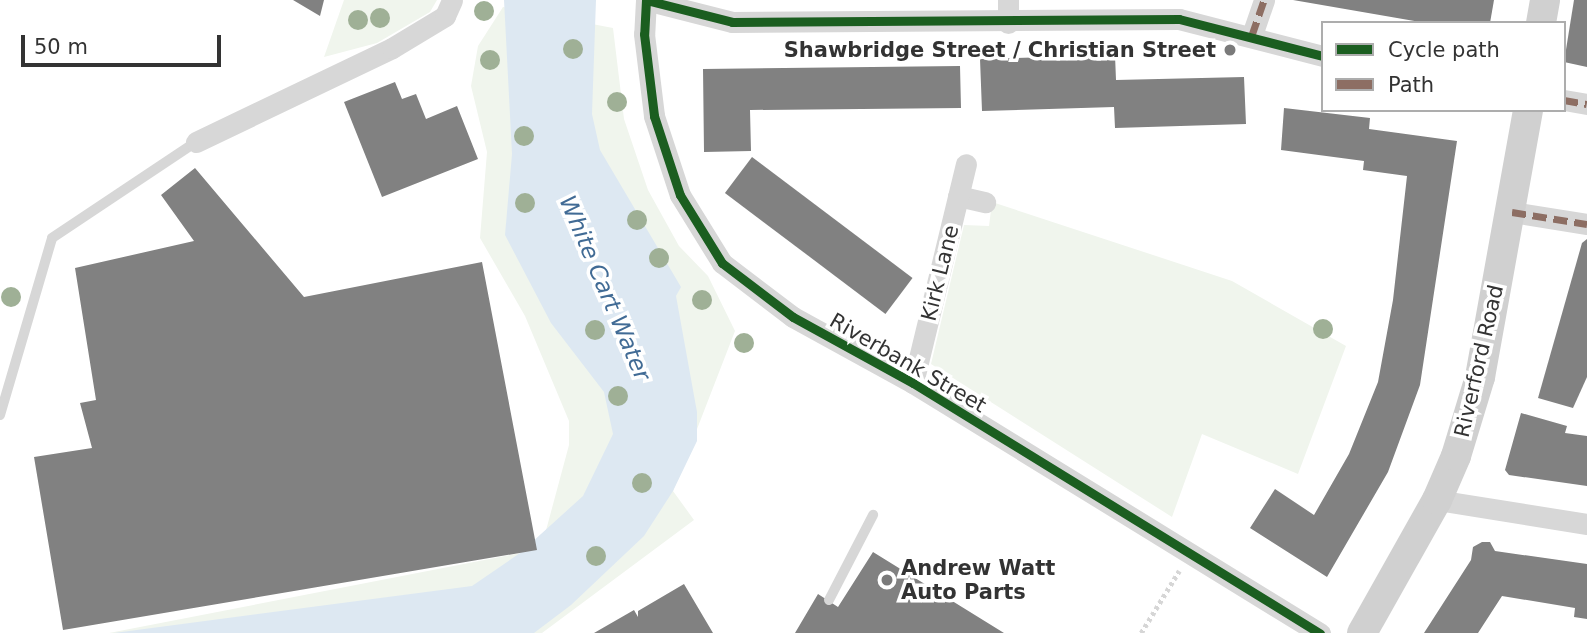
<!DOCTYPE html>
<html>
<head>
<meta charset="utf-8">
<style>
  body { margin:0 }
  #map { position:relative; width:1587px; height:633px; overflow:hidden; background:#fff; font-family:"DejaVu Sans",sans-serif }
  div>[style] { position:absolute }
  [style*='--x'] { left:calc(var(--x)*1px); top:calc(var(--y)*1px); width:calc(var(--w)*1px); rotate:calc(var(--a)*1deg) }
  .green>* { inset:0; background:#f0f5ed }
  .water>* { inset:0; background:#dde8f2 }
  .building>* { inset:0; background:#818181; transform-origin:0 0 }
  .path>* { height:4.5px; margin-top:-2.25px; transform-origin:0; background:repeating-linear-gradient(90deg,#d6d6d6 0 3.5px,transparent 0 7px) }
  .lane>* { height:10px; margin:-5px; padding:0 5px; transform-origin:5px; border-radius:5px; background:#d7d7d7 }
  .street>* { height:21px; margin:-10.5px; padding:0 10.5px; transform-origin:10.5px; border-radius:10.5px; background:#d7d7d7 }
  .secondary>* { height:30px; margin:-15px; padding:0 15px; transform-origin:15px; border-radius:15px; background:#d0d0d0 }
  .quiet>* { height:7px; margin-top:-3.5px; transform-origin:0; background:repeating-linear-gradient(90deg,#8d6e63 0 14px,transparent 0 21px) }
  .cycleway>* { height:9px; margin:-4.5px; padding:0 4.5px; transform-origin:4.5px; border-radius:4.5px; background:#1b5e20 }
  .trees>* { width:20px; height:20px; margin:-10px; border-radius:50%; background:#9fb096 }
  .dots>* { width:19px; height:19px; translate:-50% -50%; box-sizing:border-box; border:4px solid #fff; border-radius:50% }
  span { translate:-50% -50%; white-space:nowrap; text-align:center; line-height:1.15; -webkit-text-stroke:7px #fff; paint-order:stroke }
  .poi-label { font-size:21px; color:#333; font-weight:700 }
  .right { translate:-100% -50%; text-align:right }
  .left { translate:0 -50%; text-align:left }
  .street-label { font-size:21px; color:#333 }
  .water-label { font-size:23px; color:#416b95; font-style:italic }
  .legend { position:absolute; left:1321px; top:21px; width:245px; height:91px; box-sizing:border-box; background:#fff; border:2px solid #adadad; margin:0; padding:9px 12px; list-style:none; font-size:21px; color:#333 }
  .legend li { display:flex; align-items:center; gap:14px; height:35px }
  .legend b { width:35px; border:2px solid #adadad }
  .scale { position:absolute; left:21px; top:35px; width:200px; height:32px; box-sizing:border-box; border:4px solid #333; border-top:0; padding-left:9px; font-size:21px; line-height:24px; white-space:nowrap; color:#333; -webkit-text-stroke:5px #fff; paint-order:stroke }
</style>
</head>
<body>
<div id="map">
  <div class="green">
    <i style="clip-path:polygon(344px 0,437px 0,430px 12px,377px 43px,324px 57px)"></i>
    <i style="clip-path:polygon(503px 7px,613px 28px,624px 119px,648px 190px,679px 246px,708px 276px,735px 331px,673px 491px,694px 520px,542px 633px,109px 633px,541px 549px,569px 445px,569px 421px,525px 316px,480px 238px,487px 152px,471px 86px,478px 46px)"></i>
    <i style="clip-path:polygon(992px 202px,1232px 281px,1346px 346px,1298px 474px,1202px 434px,1172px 517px,931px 364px,964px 225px,989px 226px)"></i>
  </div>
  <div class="water">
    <i style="clip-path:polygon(504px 0,596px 0,592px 114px,600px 150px,681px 287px,676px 296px,697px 412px,697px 441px,673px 491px,644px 536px,571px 605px,534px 633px,114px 633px,472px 586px,520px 553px,583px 496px,613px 434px,604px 392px,551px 323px,505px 235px,512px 154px)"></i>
  </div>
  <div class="building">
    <i style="clip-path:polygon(293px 0,324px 0,320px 16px)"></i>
    <i style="clip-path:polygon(1293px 0,1494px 0,1490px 23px,1426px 23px)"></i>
    <i style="clip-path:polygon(1574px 0,1587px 0,1587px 67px,1564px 62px)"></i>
    <i style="clip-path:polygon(1115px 55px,1116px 80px,1244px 77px,1246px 124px,1115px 128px,1114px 107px,982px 111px,980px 59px)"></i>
    <i style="clip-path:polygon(960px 66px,961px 108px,750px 110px,751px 151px,704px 152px,703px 69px)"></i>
    <i style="clip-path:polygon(395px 82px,402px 99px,416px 94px,426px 119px,457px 106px,478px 159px,382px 197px,344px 102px)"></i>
    <i style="clip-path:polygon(1284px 108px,1370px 118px,1369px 129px,1457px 141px,1420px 385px,1388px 472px,1327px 577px,1250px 528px,1275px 489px,1314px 515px,1349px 454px,1378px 382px,1393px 300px,1407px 176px,1363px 170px,1364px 161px,1281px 150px)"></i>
    <i style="left:752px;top:157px;width:201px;height:45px;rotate:37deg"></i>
    <i style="clip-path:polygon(195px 168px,304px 297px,482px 262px,537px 550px,63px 630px,34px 457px,92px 448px,80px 403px,96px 400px,75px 268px,194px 241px,161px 195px)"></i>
    <i style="clip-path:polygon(1587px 239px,1587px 377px,1573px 408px,1538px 398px,1582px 243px)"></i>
    <i style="clip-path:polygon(1521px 413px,1567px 426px,1565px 433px,1587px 436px,1587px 486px,1509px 475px,1505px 470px)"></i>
    <i style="clip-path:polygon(1482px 542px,1490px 542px,1495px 551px,1587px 564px,1587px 619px,1574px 617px,1575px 608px,1502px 596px,1478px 633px,1424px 633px,1471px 560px,1473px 547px)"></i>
    <i style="clip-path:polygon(873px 552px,1004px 633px,795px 633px,818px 594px,838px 607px)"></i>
    <i style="clip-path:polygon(684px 584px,713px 633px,594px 633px,634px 610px,638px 617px,638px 611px)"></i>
  </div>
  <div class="path">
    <i style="--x:1141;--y:633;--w:73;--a:-58.5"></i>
  </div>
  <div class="lane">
    <i style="--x:0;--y:415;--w:184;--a:-73.6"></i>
    <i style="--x:52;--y:238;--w:173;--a:-33.7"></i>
    <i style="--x:829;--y:600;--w:96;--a:-62.6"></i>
  </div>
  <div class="street">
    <i style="--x:646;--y:0;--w:34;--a:93"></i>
    <i style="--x:644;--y:34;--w:83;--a:83"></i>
    <i style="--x:654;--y:116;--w:83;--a:71.8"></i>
    <i style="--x:680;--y:195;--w:80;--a:58.3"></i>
    <i style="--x:722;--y:263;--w:89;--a:37.3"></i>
    <i style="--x:793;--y:317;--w:137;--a:28.8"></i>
    <i style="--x:913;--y:383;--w:478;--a:31.6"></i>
    <i style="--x:646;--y:0;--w:89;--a:14.3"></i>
    <i style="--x:732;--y:22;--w:447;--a:-0.4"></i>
    <i style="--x:1179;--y:19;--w:149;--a:14.4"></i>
    <i style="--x:1008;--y:23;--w:23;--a:-90"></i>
    <i style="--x:1252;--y:35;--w:37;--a:-71"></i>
    <i style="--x:1564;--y:100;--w:23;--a:10"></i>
    <i style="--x:196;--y:142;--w:217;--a:-25.6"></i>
    <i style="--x:392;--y:48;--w:62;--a:-31.1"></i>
    <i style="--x:445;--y:16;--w:17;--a:-66"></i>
    <i style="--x:958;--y:196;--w:28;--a:13"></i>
    <i style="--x:1512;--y:212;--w:76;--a:9.1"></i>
    <i style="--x:913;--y:383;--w:225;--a:-76.4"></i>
    <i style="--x:1437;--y:500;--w:152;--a:9.1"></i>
  </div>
  <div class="secondary">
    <i style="--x:1541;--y:23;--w:23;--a:-80"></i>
    <i style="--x:1362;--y:633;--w:153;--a:-60.6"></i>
    <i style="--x:1437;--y:500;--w:48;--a:-66.6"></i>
    <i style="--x:1456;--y:456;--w:83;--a:-73.1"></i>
    <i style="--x:1480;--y:377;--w:271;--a:-79.8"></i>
  </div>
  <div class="quiet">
    <i style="--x:1252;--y:35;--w:37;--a:-71"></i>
    <i style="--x:1564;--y:100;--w:23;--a:10"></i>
    <i style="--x:1512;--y:212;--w:76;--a:9.1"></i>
  </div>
  <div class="cycleway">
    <i style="--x:646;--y:0;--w:34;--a:93"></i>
    <i style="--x:644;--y:34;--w:83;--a:83"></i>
    <i style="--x:654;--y:116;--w:83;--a:71.8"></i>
    <i style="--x:680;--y:195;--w:80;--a:58.3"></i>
    <i style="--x:722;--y:263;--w:89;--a:37.3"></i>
    <i style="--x:793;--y:317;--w:137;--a:28.8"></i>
    <i style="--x:913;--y:383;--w:478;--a:31.6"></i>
    <i style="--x:646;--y:0;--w:89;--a:14.3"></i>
    <i style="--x:732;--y:22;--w:447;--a:-0.4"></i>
    <i style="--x:1179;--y:19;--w:149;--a:14.4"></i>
  </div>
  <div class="trees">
    <i style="left:484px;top:11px"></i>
    <i style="left:380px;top:18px"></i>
    <i style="left:358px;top:20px"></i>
    <i style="left:573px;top:49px"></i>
    <i style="left:490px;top:60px"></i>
    <i style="left:617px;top:102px"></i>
    <i style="left:524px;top:136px"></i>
    <i style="left:525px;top:203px"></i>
    <i style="left:637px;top:220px"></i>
    <i style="left:659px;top:258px"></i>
    <i style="left:11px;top:297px"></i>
    <i style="left:702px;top:300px"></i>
    <i style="left:1323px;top:329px"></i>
    <i style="left:595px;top:330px"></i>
    <i style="left:744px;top:343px"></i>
    <i style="left:618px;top:396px"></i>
    <i style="left:642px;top:483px"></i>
    <i style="left:596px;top:556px"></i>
  </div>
  <div class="dots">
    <i style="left:1230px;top:50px;background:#7a7a7a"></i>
    <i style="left:887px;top:580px;background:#7a7a7a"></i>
  </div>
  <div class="poi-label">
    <span class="right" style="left:1216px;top:50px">Shawbridge Street / Christian Street</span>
    <span class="left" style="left:901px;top:580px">Andrew Watt<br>Auto Parts</span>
  </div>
  <div class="street-label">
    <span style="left:940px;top:273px;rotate:-76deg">Kirk Lane</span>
    <span style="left:1479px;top:361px;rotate:-77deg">Riverford Road</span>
    <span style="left:908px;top:363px;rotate:30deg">Riverbank Street</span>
  </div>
  <div class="water-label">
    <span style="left:605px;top:288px;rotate:67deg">White Cart Water</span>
  </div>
  <ul class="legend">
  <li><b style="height:9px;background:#1b5e20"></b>Cycle path</li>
  <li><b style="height:9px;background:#8d6e63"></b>Path</li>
  </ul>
  <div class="scale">50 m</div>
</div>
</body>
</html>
